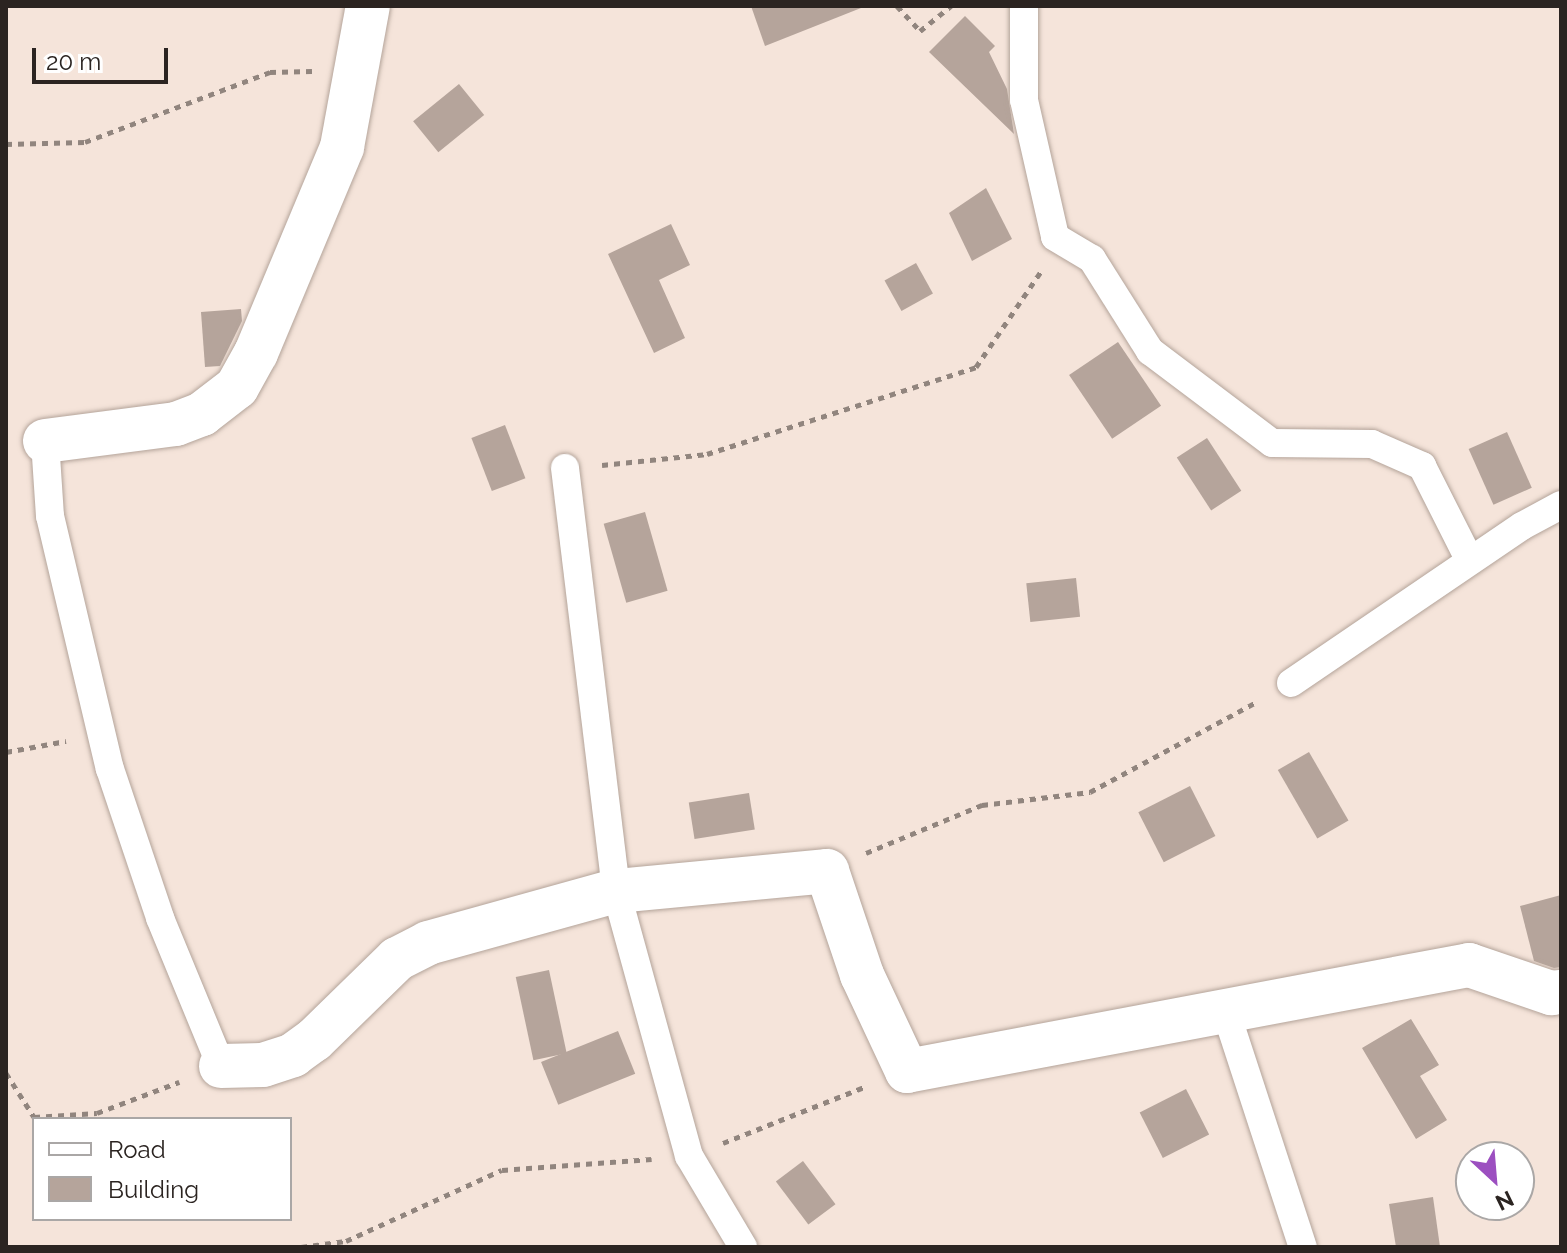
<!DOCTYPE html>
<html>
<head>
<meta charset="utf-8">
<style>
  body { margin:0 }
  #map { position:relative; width:1567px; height:1253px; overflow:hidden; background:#f5e4da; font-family:Raleway,sans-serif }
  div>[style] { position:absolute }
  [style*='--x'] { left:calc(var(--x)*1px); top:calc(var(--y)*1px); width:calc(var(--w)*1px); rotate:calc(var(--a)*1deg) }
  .building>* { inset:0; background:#b5a49b; transform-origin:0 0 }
  .path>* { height:5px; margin-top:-2.5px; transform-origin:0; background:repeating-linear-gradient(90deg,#91857e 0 6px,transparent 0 12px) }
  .roads { filter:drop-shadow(0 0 2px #b4a49a) drop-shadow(0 0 2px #b4a49a) }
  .service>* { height:28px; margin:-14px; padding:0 14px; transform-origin:14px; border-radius:14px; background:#fff }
  .minor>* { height:44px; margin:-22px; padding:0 22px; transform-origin:22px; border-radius:22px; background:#fff }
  span { translate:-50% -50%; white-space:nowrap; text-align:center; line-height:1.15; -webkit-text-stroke:8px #fff; paint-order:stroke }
  .frame { position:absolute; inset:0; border:8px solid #2b2421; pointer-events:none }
  .legend { position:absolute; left:32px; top:1117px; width:260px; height:104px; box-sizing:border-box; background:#fff; border:2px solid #aaa7a6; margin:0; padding:10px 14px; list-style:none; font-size:24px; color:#2b2421 }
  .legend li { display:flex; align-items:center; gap:16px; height:40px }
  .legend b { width:40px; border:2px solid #aaa7a6 }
  .north { position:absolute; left:1455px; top:1141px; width:80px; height:80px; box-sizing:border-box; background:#fff; border:2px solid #aaa7a6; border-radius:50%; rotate:154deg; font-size:22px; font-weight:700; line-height:32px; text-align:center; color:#2b2421 }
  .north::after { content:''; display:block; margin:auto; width:28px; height:36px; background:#9c4fc0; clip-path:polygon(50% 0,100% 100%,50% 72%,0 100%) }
  .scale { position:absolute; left:32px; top:48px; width:136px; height:36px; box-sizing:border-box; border:4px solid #2b2421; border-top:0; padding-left:10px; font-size:24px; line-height:28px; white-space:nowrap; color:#2b2421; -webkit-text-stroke:6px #fff; paint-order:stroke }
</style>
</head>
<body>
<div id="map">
  <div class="building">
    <i style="clip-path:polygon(751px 6px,861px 6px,861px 8px,765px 46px)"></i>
    <i style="clip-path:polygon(965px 16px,995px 46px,989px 52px,1007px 89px,1014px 134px,929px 52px)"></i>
    <i style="left:459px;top:84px;width:40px;height:59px;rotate:51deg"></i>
    <i style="clip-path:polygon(986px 188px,1012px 239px,972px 261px,949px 213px)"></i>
    <i style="clip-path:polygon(671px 224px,690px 265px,659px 280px,685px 338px,654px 353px,608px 254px)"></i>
    <i style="left:916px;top:263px;width:35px;height:36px;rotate:61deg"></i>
    <i style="clip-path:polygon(241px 309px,242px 321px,220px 366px,205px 367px,201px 312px)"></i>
    <i style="left:1118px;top:342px;width:77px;height:59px;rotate:56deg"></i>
    <i style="left:505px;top:425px;width:57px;height:36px;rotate:69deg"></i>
    <i style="left:1507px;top:432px;width:61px;height:42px;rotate:66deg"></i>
    <i style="left:1207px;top:438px;width:63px;height:36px;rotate:57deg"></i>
    <i style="left:645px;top:512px;width:82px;height:43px;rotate:74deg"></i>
    <i style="left:1076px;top:578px;width:39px;height:50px;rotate:84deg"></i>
    <i style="left:1309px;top:752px;width:79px;height:36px;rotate:60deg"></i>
    <i style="left:1190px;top:786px;width:56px;height:58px;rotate:63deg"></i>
    <i style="left:749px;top:793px;width:37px;height:61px;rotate:81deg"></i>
    <i style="clip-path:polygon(1561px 895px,1561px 967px,1554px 968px,1534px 961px,1520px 906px)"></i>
    <i style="left:549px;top:970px;width:85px;height:34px;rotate:78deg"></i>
    <i style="clip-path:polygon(1411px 1019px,1439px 1065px,1420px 1076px,1447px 1120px,1416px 1139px,1362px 1048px)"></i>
    <i style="left:618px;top:1031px;width:46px;height:83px;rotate:68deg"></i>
    <i style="left:1186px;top:1089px;width:51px;height:52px;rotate:63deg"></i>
    <i style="left:803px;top:1161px;width:54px;height:34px;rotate:53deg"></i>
    <i style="clip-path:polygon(1433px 1197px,1440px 1247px,1396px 1247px,1389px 1204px)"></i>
  </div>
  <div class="path">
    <i style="--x:897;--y:6;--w:34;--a:47"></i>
    <i style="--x:920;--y:31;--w:40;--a:-39"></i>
    <i style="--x:6;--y:144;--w:79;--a:-1.5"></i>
    <i style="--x:85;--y:142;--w:198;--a:-20.7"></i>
    <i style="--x:270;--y:72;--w:42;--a:-1.4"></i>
    <i style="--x:602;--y:465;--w:106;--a:-6"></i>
    <i style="--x:707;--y:454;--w:283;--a:-17.9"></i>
    <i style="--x:976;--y:367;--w:117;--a:-55.8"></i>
    <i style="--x:6;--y:752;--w:61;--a:-10.4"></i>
    <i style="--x:866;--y:853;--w:126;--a:-22.5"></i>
    <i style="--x:982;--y:805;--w:109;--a:-6.9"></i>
    <i style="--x:1090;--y:792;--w:191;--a:-28.4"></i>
    <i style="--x:6;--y:1073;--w:52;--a:57.5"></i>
    <i style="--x:34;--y:1117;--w:63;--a:-3.6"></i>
    <i style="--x:97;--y:1113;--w:88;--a:-20.7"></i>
    <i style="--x:723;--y:1143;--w:155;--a:-21.6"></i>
    <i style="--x:301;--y:1247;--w:45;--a:-7.6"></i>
    <i style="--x:346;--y:1241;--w:171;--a:-24.5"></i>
    <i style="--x:502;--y:1170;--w:150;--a:-4.2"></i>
  </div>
  <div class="roads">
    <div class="service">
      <i style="--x:1024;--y:6;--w:94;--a:90"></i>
      <i style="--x:1024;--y:100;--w:140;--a:77.2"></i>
      <i style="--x:1055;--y:237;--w:43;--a:30.7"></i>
      <i style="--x:1092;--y:259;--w:109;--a:57.8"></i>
      <i style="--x:1150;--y:351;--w:153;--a:37"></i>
      <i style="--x:1272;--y:443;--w:100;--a:0.6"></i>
      <i style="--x:1372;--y:444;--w:55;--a:23.7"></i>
      <i style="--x:1422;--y:466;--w:106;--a:63.2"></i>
      <i style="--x:45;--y:441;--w:75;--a:86.2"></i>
      <i style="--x:50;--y:516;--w:260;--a:76.7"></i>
      <i style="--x:110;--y:769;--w:157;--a:71.4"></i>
      <i style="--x:160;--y:918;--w:160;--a:67.6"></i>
      <i style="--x:565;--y:468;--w:426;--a:83.1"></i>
      <i style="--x:616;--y:891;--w:275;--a:74.6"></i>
      <i style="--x:689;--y:1156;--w:106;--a:59.3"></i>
      <i style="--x:1291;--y:683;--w:279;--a:-34.2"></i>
      <i style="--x:1522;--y:526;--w:44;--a:-28.3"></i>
      <i style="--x:1225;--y:1009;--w:250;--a:71.9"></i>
    </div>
    <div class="minor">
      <i style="--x:45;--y:441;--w:132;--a:-7.4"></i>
      <i style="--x:176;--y:424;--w:28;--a:-21"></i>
      <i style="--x:202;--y:414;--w:44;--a:-37.6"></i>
      <i style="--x:237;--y:387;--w:39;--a:-61"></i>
      <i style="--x:256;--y:353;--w:223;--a:-67.3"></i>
      <i style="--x:342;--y:147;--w:143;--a:-79.6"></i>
      <i style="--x:221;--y:1066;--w:42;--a:-1.4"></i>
      <i style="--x:263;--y:1065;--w:32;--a:-18"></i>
      <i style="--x:293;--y:1055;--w:26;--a:-36"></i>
      <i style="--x:314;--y:1040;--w:116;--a:-44.3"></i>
      <i style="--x:397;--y:959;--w:35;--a:-27"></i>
      <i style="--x:428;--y:943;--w:195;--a:-15.5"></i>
      <i style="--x:616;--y:891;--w:212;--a:-5.4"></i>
      <i style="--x:827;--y:871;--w:110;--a:71.4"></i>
      <i style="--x:862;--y:975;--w:106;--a:64.9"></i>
      <i style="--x:907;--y:1071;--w:572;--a:-10.68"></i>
      <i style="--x:1469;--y:965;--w:87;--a:18.9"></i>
      <i style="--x:1551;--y:993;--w:10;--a:-6"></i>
    </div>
  </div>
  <div class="frame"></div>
  <ul class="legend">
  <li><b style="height:10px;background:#fff"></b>Road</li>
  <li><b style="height:22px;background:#b5a49b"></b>Building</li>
  </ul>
  <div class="north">N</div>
  <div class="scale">20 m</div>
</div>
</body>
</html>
